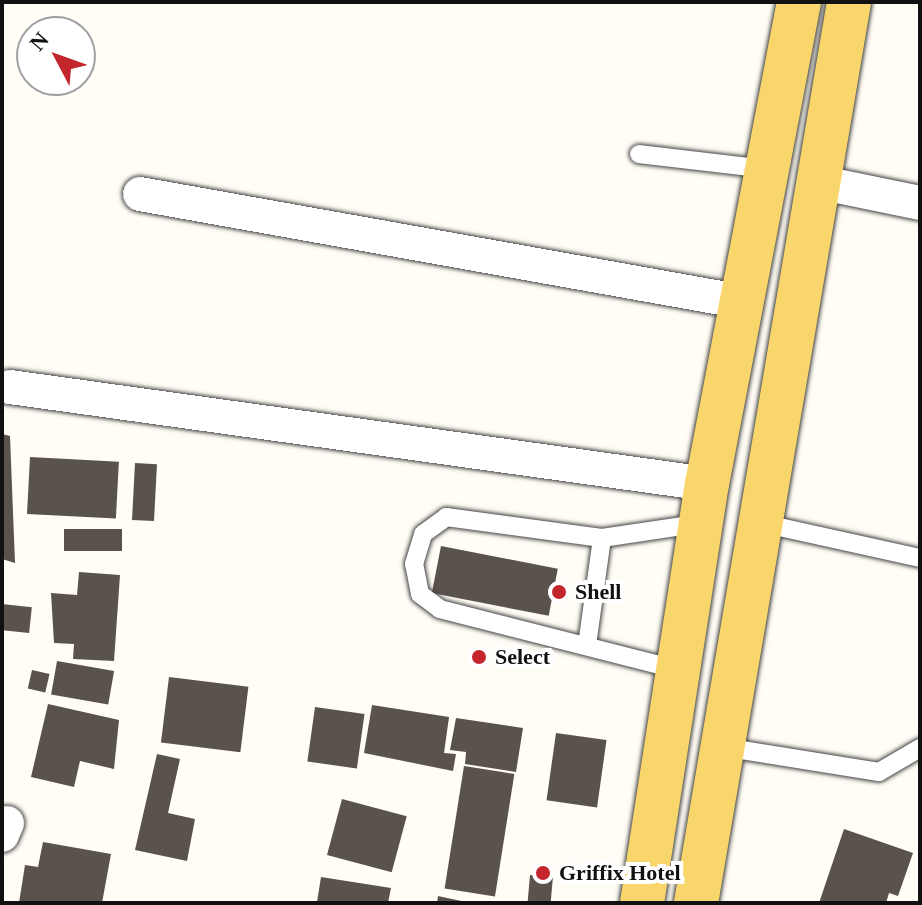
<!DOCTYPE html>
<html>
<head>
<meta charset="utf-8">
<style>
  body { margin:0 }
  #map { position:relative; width:922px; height:905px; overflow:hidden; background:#fffdf5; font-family:"Times New Roman",serif }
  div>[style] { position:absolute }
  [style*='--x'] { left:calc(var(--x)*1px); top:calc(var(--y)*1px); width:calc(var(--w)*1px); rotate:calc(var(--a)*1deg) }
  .building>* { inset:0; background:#5a524d; transform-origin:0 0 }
  .roads { filter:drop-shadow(0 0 2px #444) drop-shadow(0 0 2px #444) }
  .lane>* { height:18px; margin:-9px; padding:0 9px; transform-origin:9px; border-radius:9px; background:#fff }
  .street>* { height:34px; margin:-17px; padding:0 17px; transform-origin:17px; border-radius:17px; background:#fff }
  .primary>* { height:44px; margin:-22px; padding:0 22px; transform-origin:22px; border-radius:22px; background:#f9d66b }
  .dots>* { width:22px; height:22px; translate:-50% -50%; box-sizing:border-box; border:4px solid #fff; border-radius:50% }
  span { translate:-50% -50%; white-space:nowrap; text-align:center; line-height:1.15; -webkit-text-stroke:8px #fff; paint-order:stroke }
  .poi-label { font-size:22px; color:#111; font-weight:700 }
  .left { translate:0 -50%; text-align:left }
  .frame { position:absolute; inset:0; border:4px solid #111; pointer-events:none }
  .north { position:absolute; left:16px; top:16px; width:80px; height:80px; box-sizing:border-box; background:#fff; border:2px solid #a0a0a0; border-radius:50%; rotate:311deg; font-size:22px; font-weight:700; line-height:32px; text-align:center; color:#111 }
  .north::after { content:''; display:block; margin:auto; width:28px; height:36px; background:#c4262e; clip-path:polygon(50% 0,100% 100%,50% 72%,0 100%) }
</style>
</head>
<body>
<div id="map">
  <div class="building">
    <i style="clip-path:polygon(2px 434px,10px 436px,15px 563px,2px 559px)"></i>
    <i style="left:30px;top:457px;width:89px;height:57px;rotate:3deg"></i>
    <i style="left:135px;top:463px;width:22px;height:57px;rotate:3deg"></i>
    <i style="left:122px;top:529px;width:22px;height:58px;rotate:90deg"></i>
    <i style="left:441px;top:546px;width:119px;height:48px;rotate:11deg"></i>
    <i style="clip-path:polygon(79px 572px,120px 575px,114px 661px,73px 659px,74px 644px,54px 643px,51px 593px,77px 595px)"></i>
    <i style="left:2px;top:604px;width:30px;height:26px;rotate:6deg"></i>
    <i style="left:57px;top:661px;width:58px;height:34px;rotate:10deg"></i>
    <i style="left:32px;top:670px;width:18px;height:19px;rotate:13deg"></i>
    <i style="left:169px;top:677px;width:80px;height:66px;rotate:7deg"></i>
    <i style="clip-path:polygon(48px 704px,119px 720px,114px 769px,80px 761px,74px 787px,31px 777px)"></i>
    <i style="clip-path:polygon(372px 705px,449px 717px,444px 753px,456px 754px,453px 771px,364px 753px)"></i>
    <i style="left:315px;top:707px;width:50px;height:55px;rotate:8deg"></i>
    <i style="clip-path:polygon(456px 718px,523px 728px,516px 772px,465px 764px,466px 752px,450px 750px)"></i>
    <i style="left:556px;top:733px;width:51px;height:68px;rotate:8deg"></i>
    <i style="clip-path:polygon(157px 754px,180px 759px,168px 813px,195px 819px,187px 861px,135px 850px)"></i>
    <i style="left:464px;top:766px;width:51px;height:124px;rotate:9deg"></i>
    <i style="left:342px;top:799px;width:67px;height:58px;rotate:15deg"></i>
    <i style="clip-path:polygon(844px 829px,913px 853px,898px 896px,889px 893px,886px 903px,819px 903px)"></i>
    <i style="clip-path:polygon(43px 842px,111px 854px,102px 903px,19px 903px,25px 865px,38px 867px)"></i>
    <i style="left:530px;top:875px;width:23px;height:28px;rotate:5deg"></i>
    <i style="clip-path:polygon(321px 877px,391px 888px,388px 903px,317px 902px)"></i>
    <i style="clip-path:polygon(438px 896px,466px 902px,466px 903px,437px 903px)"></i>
  </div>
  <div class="roads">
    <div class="lane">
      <i style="--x:639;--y:154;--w:129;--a:6.7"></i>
      <i style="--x:761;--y:523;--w:163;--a:12.4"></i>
      <i style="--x:587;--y:645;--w:108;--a:-82"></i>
      <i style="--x:679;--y:670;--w:247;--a:-165.7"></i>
      <i style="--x:440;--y:609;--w:25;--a:-143"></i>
      <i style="--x:420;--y:594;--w:31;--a:-101"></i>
      <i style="--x:414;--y:564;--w:31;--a:-73"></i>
      <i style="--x:423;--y:534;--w:29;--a:-36"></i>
      <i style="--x:446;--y:517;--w:157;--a:7.7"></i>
      <i style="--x:602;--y:538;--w:101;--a:-8.5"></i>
      <i style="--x:723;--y:747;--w:158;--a:9.1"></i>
      <i style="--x:879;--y:772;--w:48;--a:-30.3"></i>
    </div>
    <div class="street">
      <i style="--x:818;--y:182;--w:104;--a:11.6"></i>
      <i style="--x:140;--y:194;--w:613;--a:10.15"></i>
      <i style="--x:10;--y:387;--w:704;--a:7.92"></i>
      <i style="--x:2;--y:835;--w:13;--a:-67"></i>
    </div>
    <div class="primary">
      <i style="--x:642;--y:903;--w:424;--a:-81.2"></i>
      <i style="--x:707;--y:484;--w:491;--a:-79.2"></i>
      <i style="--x:696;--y:903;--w:914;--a:-80.36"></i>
    </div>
  </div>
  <div class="dots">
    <i style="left:559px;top:592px;background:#c4262e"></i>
    <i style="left:479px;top:657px;background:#c4262e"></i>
    <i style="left:543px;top:873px;background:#c4262e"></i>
  </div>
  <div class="poi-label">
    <span class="left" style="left:575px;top:592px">Shell</span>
    <span class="left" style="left:495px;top:657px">Select</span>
    <span class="left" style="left:559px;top:873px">Griffix Hotel</span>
  </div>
  <div class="frame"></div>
  <div class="north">N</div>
</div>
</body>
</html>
